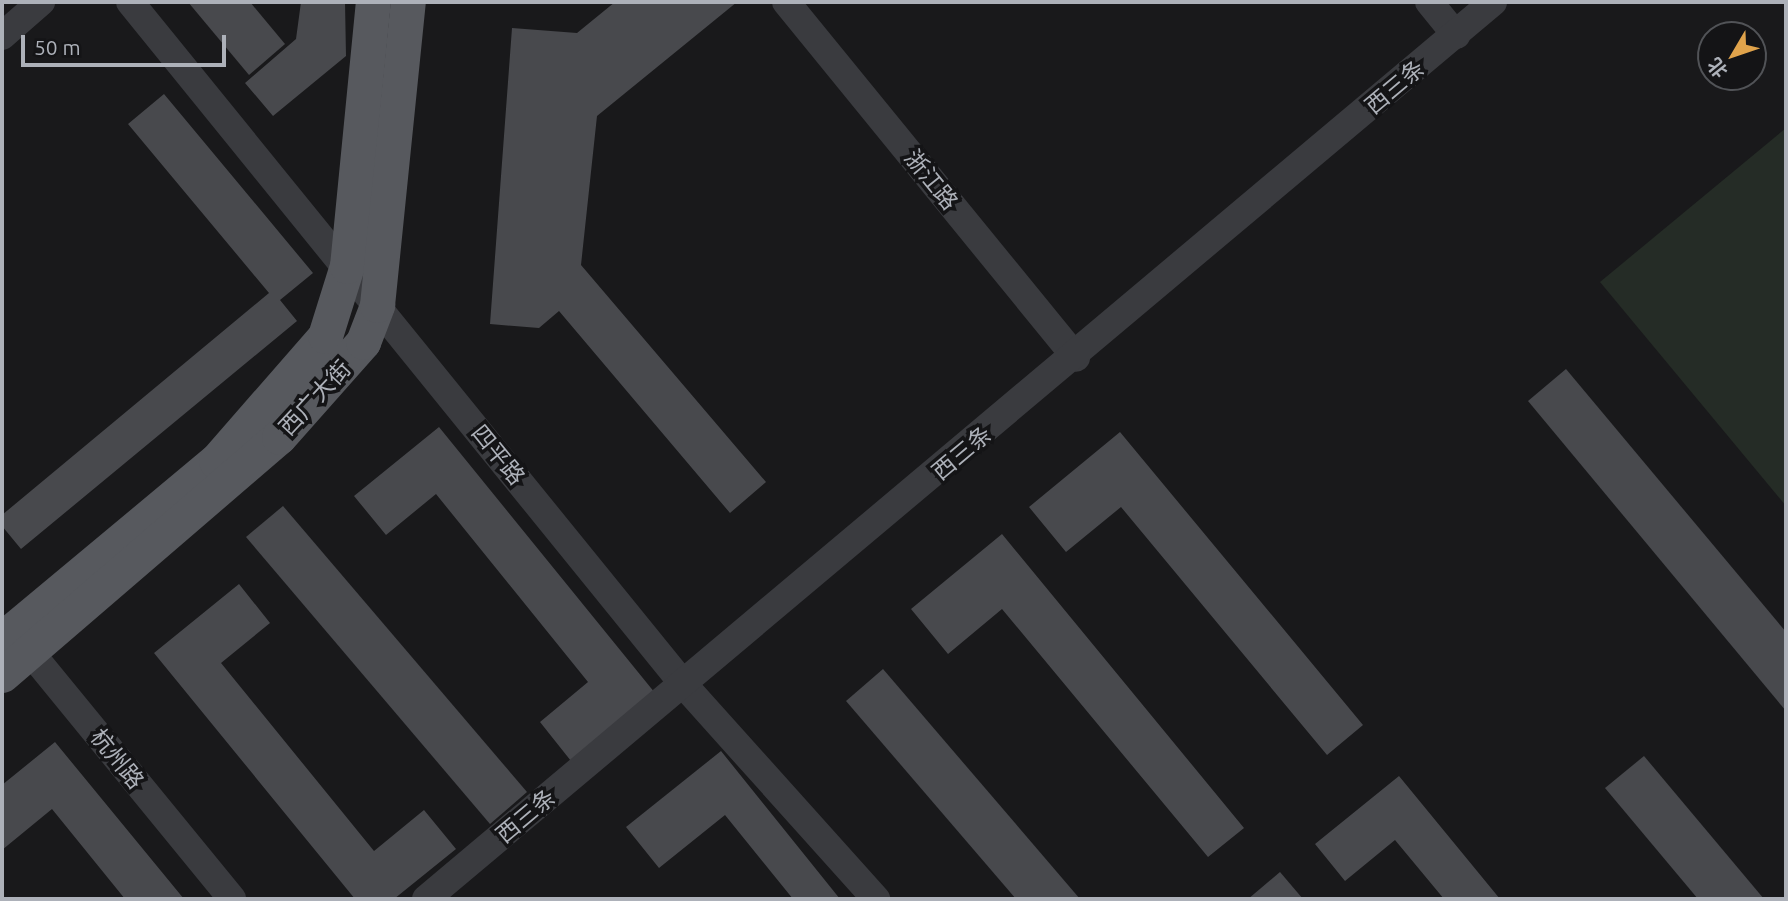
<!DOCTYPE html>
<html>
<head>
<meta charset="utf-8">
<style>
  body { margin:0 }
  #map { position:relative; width:1788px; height:901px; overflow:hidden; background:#19191b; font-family:Ubuntu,"Noto Sans SC",sans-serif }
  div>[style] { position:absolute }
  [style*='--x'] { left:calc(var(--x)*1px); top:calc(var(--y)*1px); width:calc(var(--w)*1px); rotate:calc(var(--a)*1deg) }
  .green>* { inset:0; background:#252c26 }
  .building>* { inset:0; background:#48494d }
  .minor>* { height:28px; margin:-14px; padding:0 14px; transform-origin:14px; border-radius:14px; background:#3a3b3f }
  .major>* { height:35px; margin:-17.5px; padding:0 17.5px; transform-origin:17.5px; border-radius:17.5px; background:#57595e }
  span { translate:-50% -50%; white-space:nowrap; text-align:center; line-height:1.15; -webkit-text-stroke:7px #141416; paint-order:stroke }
  .street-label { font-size:23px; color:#adb1b9 }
  .frame { position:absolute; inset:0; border:4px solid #adb1b9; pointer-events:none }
  .north { position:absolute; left:1697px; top:21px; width:70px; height:70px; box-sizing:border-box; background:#141416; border:2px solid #515357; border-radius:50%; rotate:231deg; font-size:19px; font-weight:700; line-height:28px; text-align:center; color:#adb1b9 }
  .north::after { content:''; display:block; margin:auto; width:24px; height:32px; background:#e0a34b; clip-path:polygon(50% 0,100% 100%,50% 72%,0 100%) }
  .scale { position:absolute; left:21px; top:35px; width:205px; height:32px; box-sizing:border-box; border:4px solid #adb1b9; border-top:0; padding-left:9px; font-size:21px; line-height:24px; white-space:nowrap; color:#adb1b9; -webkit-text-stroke:5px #141416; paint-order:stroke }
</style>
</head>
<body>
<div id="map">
  <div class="green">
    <i style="clip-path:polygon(1786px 128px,1786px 506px,1600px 282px)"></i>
  </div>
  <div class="building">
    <i style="clip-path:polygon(188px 2px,250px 2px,285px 44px,249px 75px)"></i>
    <i style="clip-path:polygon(301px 2px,345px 2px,346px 56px,273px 116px,245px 83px,296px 39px)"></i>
    <i style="clip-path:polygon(615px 2px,737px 2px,597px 116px,581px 265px,766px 482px,730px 513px,559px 311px,539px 328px,490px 324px,512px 28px,577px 33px)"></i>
    <i style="clip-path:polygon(164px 94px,313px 273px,280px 300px,297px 321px,21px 549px,2px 526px,2px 515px,269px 293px,128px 124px)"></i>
    <i style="clip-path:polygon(1566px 369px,1786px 632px,1786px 711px,1528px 401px)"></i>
    <i style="clip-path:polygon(439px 427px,655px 693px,571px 761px,540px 722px,588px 682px,436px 494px,386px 535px,354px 496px)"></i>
    <i style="clip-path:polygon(1120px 432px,1363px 725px,1327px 755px,1121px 507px,1066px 552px,1029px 507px)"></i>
    <i style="clip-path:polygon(283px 506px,527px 792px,490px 824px,246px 537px)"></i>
    <i style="clip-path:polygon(1002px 534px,1244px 828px,1208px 857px,1002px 609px,948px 654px,911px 609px)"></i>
    <i style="clip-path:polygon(239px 584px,270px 623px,221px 663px,374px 851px,424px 810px,456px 849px,394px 899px,355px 899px,154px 653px)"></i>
    <i style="clip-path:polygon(883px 669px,1080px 899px,1016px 899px,846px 701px)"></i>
    <i style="clip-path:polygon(55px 742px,184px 899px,125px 899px,52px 809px,2px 850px,2px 785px)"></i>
    <i style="clip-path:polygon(721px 751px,840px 899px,793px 899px,725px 815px,659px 868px,626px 827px)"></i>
    <i style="clip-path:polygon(1644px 756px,1764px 899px,1698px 899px,1605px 788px)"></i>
    <i style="clip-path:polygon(1399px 776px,1500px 899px,1444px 899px,1395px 840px,1345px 881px,1315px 844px)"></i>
    <i style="clip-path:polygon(1280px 872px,1303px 899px,1248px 899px)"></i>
  </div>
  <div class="minor">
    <i style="--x:130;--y:2;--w:879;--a:50.95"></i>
    <i style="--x:684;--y:685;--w:288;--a:48.1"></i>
    <i style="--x:786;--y:2;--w:459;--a:50.8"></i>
    <i style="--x:1429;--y:2;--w:43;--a:50.7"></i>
    <i style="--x:2;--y:36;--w:52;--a:-41.1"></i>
    <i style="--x:17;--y:636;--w:340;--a:50.7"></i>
    <i style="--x:426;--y:899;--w:1394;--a:-40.05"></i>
  </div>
  <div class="major">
    <i style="--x:2;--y:639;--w:278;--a:-39.8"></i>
    <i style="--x:216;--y:461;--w:166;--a:-48.9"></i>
    <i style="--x:325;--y:336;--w:73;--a:-72.6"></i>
    <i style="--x:347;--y:266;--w:265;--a:-84.4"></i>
    <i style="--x:2;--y:675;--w:365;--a:-40.7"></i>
    <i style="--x:279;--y:437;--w:127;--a:-48.5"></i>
    <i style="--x:363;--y:342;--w:40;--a:-69"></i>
    <i style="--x:377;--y:305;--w:305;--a:-84.2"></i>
  </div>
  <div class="street-label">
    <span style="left:1395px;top:87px;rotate:-40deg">西三条</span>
    <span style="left:931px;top:180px;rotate:51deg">浙江路</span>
    <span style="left:315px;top:398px;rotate:-47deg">西广大街</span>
    <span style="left:962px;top:453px;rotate:-40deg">西三条</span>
    <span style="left:498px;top:455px;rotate:51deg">四平路</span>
    <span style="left:117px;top:759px;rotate:51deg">杭州路</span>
    <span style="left:526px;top:816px;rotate:-40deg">西三条</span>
  </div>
  <div class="frame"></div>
  <div class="north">北</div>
  <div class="scale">50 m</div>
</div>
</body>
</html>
